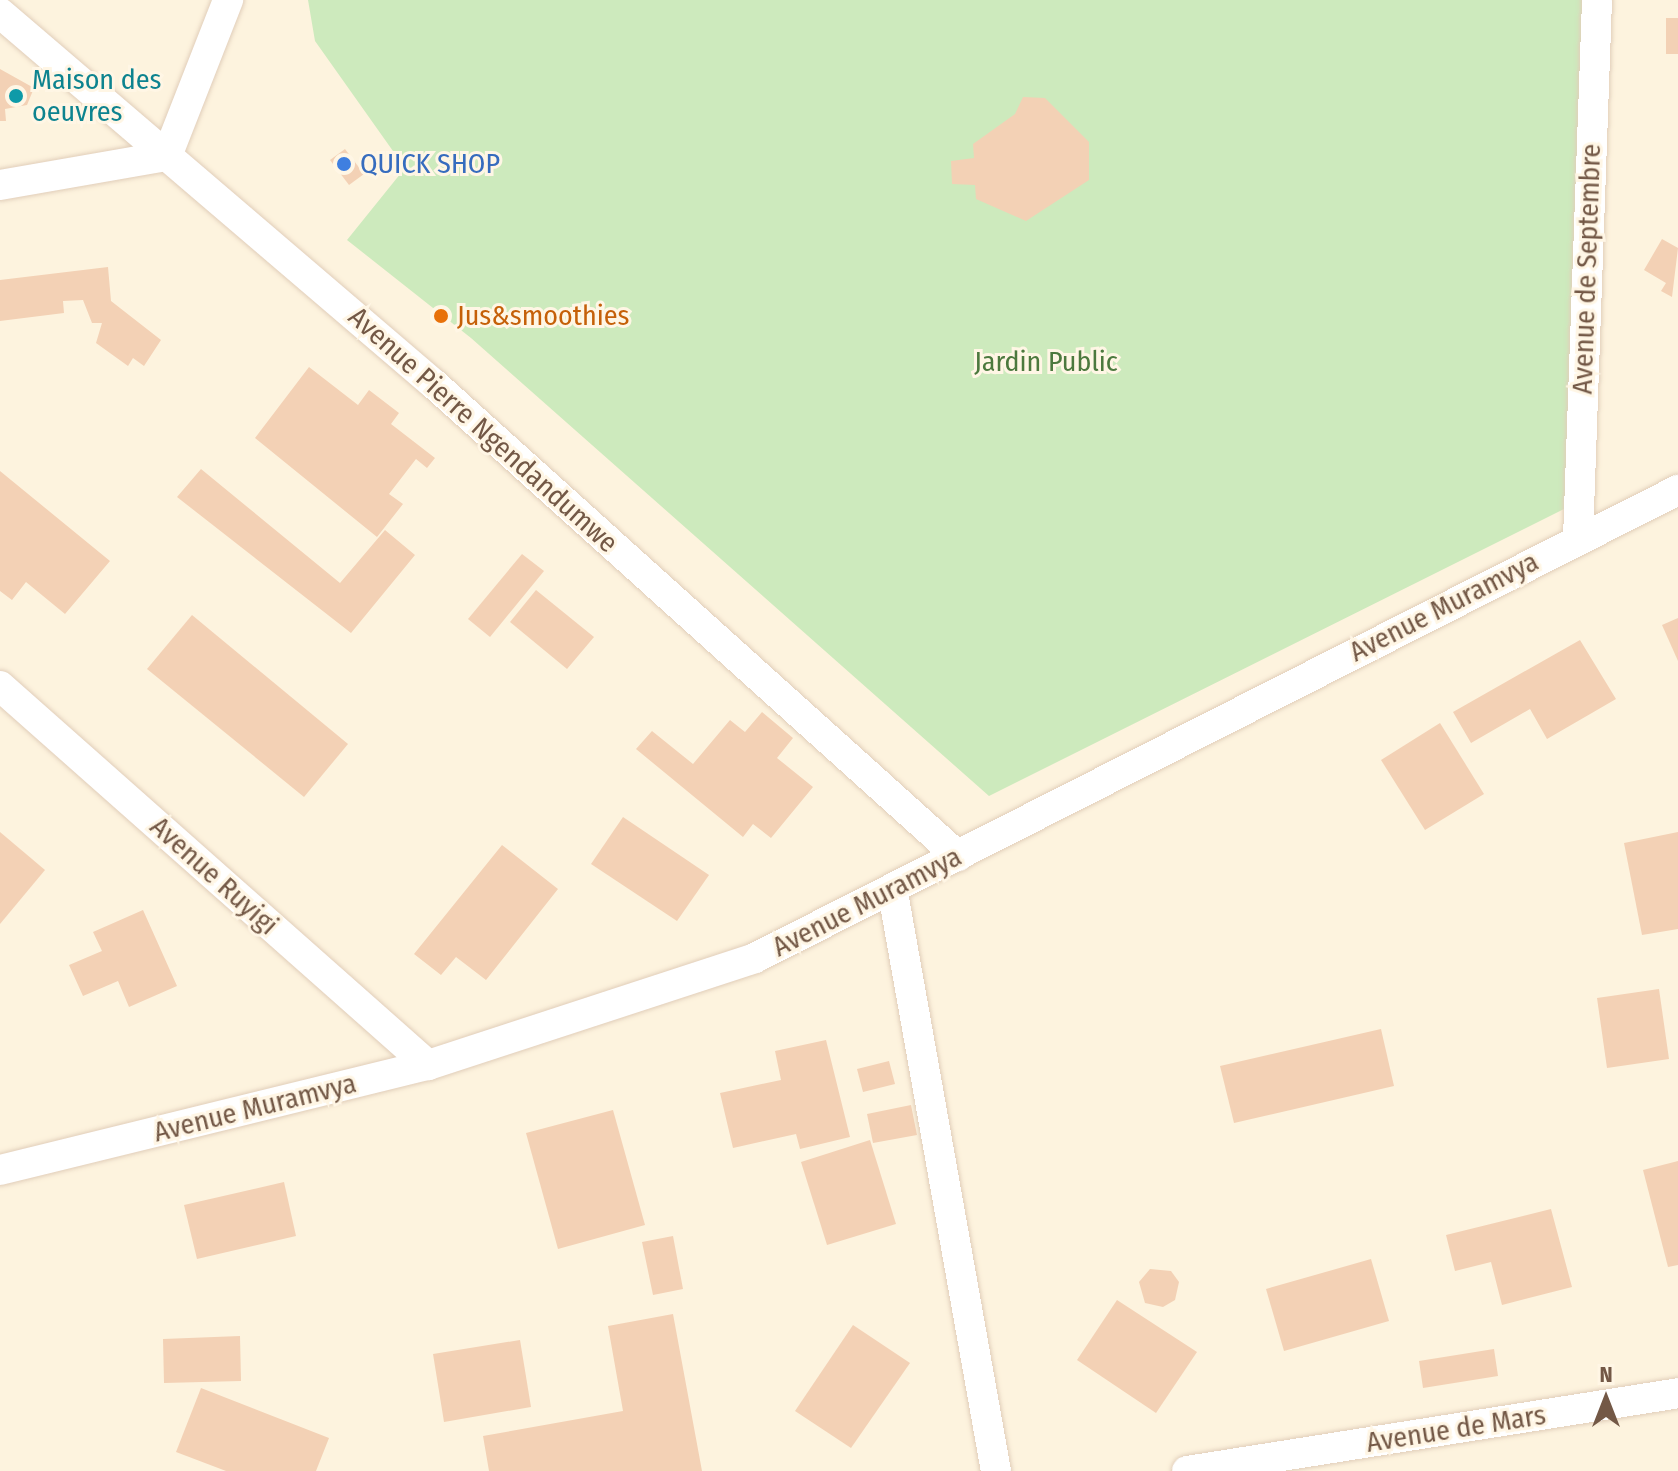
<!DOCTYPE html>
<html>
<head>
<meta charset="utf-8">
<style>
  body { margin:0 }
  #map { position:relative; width:1678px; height:1471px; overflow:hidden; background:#fdf3de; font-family:"Fira Sans Condensed",sans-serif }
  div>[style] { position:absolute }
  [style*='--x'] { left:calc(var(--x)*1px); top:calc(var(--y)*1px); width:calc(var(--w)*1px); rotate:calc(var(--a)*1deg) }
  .green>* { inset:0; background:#cdeabd }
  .building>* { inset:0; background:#f3d1b5 }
  .roads { filter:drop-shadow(0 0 2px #e1ceba) drop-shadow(0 0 2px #e1ceba) }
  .minor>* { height:30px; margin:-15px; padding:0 15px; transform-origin:15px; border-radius:15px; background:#fff }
  .dots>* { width:22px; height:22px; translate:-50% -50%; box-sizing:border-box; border:4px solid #fff6e5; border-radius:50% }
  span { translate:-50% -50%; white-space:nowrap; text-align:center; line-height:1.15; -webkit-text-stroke:6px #fff6e5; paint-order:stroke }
  .culture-label { font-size:28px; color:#0d838f }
  .left { translate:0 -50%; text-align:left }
  .shop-label { font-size:28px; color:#366cbe }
  .street-label { font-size:28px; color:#735846 }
  .food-label { font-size:28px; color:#c56008 }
  .park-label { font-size:28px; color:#4c793e }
  .north { position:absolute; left:1566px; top:1359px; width:80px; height:80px; -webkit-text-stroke:6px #fff6e5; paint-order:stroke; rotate:0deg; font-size:22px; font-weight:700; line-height:32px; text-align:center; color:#735846 }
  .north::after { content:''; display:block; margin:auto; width:28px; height:36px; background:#735846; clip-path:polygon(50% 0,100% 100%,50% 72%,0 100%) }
</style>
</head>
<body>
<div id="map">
  <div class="green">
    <i style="clip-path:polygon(308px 0,1586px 0,1566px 508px,989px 796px,471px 338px,347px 240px,405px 168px,315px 41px)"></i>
  </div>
  <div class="building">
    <i style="clip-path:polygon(1666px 18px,1678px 18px,1678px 54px,1666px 54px)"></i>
    <i style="clip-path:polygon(0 69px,34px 88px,27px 105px,5px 109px,6px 121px,0 121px)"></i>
    <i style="clip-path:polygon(1023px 97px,1045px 98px,1089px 142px,1089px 180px,1026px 221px,976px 199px,975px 185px,952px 184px,951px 161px,974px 158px,973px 144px,1015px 114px)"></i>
    <i style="clip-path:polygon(345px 149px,364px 174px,349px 185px,330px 160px)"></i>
    <i style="clip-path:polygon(1662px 239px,1678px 248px,1672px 297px,1661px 291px,1666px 283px,1644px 270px)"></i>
    <i style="clip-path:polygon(108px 267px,111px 301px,161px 340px,144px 366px,133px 358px,128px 366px,96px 343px,102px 323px,92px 323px,83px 300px,63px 301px,64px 313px,0 321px,0 280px)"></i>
    <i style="clip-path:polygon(309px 367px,358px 405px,369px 390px,399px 413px,391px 424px,435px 458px,427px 468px,416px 459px,389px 494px,403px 504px,377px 537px,255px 438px)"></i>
    <i style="clip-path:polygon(201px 469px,340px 583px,385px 530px,415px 555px,351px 633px,177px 497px)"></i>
    <i style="clip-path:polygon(0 471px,110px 561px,65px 614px,26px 582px,12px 600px,0 591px)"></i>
    <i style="clip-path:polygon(522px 554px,544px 571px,490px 637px,468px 619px)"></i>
    <i style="clip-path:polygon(536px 590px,594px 637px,567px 669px,510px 622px)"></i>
    <i style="clip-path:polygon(192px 615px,348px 744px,304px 797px,147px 669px)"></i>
    <i style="clip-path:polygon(1678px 618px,1678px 661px,1662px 625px)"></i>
    <i style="clip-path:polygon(1580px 640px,1616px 699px,1547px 739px,1530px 709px,1471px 743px,1453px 712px)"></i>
    <i style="clip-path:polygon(762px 712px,793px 738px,777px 758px,813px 787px,771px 838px,753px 824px,743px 837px,636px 749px,652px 731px,693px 764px,730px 720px,745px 732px)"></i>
    <i style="clip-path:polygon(1440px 723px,1484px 794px,1425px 830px,1381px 760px)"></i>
    <i style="clip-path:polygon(623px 817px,709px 875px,677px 921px,591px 864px)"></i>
    <i style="clip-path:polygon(0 832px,45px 870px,0 924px)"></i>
    <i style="clip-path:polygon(1678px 832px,1678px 929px,1642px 935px,1624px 843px)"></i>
    <i style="clip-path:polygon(502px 845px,558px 889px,486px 980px,456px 957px,441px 975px,414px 954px)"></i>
    <i style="clip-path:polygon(143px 910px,177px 986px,129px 1007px,118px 981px,83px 996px,69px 965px,102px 951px,93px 932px)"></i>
    <i style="clip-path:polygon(1659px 989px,1669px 1059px,1607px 1068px,1597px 998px)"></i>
    <i style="clip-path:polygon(1381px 1029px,1394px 1086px,1234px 1123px,1220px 1066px)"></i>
    <i style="clip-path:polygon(826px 1040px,850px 1137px,800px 1149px,796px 1134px,733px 1148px,720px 1093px,781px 1080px,775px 1051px)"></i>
    <i style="clip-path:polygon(889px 1061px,895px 1084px,863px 1092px,857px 1069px)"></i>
    <i style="clip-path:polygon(911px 1105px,917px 1135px,873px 1143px,867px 1114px)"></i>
    <i style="clip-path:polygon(613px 1110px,645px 1225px,558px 1249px,526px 1133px)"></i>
    <i style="clip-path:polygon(870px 1140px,896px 1224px,827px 1245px,801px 1162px)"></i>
    <i style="clip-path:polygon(1678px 1161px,1678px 1265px,1668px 1267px,1643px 1170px)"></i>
    <i style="clip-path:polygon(284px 1182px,296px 1236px,197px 1259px,184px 1205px)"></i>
    <i style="clip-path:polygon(1551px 1209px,1572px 1287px,1502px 1305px,1491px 1262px,1455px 1271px,1446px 1235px)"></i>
    <i style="clip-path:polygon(673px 1236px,683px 1289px,653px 1295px,642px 1242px)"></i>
    <i style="clip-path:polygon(1371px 1259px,1389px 1321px,1284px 1351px,1266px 1289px)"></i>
    <i style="clip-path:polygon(1150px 1269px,1171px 1271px,1179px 1282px,1175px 1300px,1163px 1307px,1145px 1303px,1139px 1282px)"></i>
    <i style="clip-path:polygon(1117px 1300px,1197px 1352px,1156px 1413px,1077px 1360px)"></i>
    <i style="clip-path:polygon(673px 1314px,702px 1471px,489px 1471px,483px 1436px,623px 1411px,608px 1326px)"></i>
    <i style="clip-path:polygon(853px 1325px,910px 1363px,851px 1448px,795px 1411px)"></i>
    <i style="clip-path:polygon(240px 1336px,241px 1381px,164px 1383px,163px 1339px)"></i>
    <i style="clip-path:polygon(520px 1340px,531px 1407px,444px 1422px,433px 1354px)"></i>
    <i style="clip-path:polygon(1494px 1349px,1498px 1376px,1423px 1388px,1419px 1361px)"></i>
    <i style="clip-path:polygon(201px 1388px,329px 1438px,316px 1471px,226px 1471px,176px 1452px)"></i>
  </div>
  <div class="roads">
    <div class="minor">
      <i style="--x:0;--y:13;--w:572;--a:40.54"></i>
      <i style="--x:435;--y:385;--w:704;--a:42.01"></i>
      <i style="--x:0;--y:185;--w:169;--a:-9.9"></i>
      <i style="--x:167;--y:156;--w:168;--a:-68.6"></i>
      <i style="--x:1578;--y:539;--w:539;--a:-87.98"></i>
      <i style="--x:0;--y:686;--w:572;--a:41.53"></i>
      <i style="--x:893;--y:893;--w:587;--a:79.9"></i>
      <i style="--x:0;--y:1170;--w:441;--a:-13.8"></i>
      <i style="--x:428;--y:1065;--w:344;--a:-18.1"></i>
      <i style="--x:755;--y:958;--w:1035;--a:-26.89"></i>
      <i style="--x:1187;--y:1471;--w:497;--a:-9"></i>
    </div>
  </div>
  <div class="dots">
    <i style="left:16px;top:96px;background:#0f9aa8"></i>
    <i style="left:344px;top:164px;background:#3f7fe0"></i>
    <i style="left:441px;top:316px;background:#e8710a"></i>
  </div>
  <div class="culture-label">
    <span class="left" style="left:32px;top:96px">Maison des<br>oeuvres</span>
  </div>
  <div class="shop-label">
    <span class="left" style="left:360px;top:164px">QUICK SHOP</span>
  </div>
  <div class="street-label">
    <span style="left:1587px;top:269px;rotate:-88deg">Avenue de Septembre</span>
    <span style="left:483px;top:430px;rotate:42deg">Avenue Pierre Ngendandumwe</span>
    <span style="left:1444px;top:607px;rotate:-27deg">Avenue Muramvya</span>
    <span style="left:214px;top:876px;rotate:42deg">Avenue Ruyigi</span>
    <span style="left:867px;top:902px;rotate:-27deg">Avenue Muramvya</span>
    <span style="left:255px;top:1108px;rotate:-14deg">Avenue Muramvya</span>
    <span style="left:1456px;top:1429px;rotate:-9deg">Avenue de Mars</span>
  </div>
  <div class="food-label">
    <span class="left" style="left:457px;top:316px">Jus&amp;smoothies</span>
  </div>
  <div class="park-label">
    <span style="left:1046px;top:362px">Jardin Public</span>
  </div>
  <div class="north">N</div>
</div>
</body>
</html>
